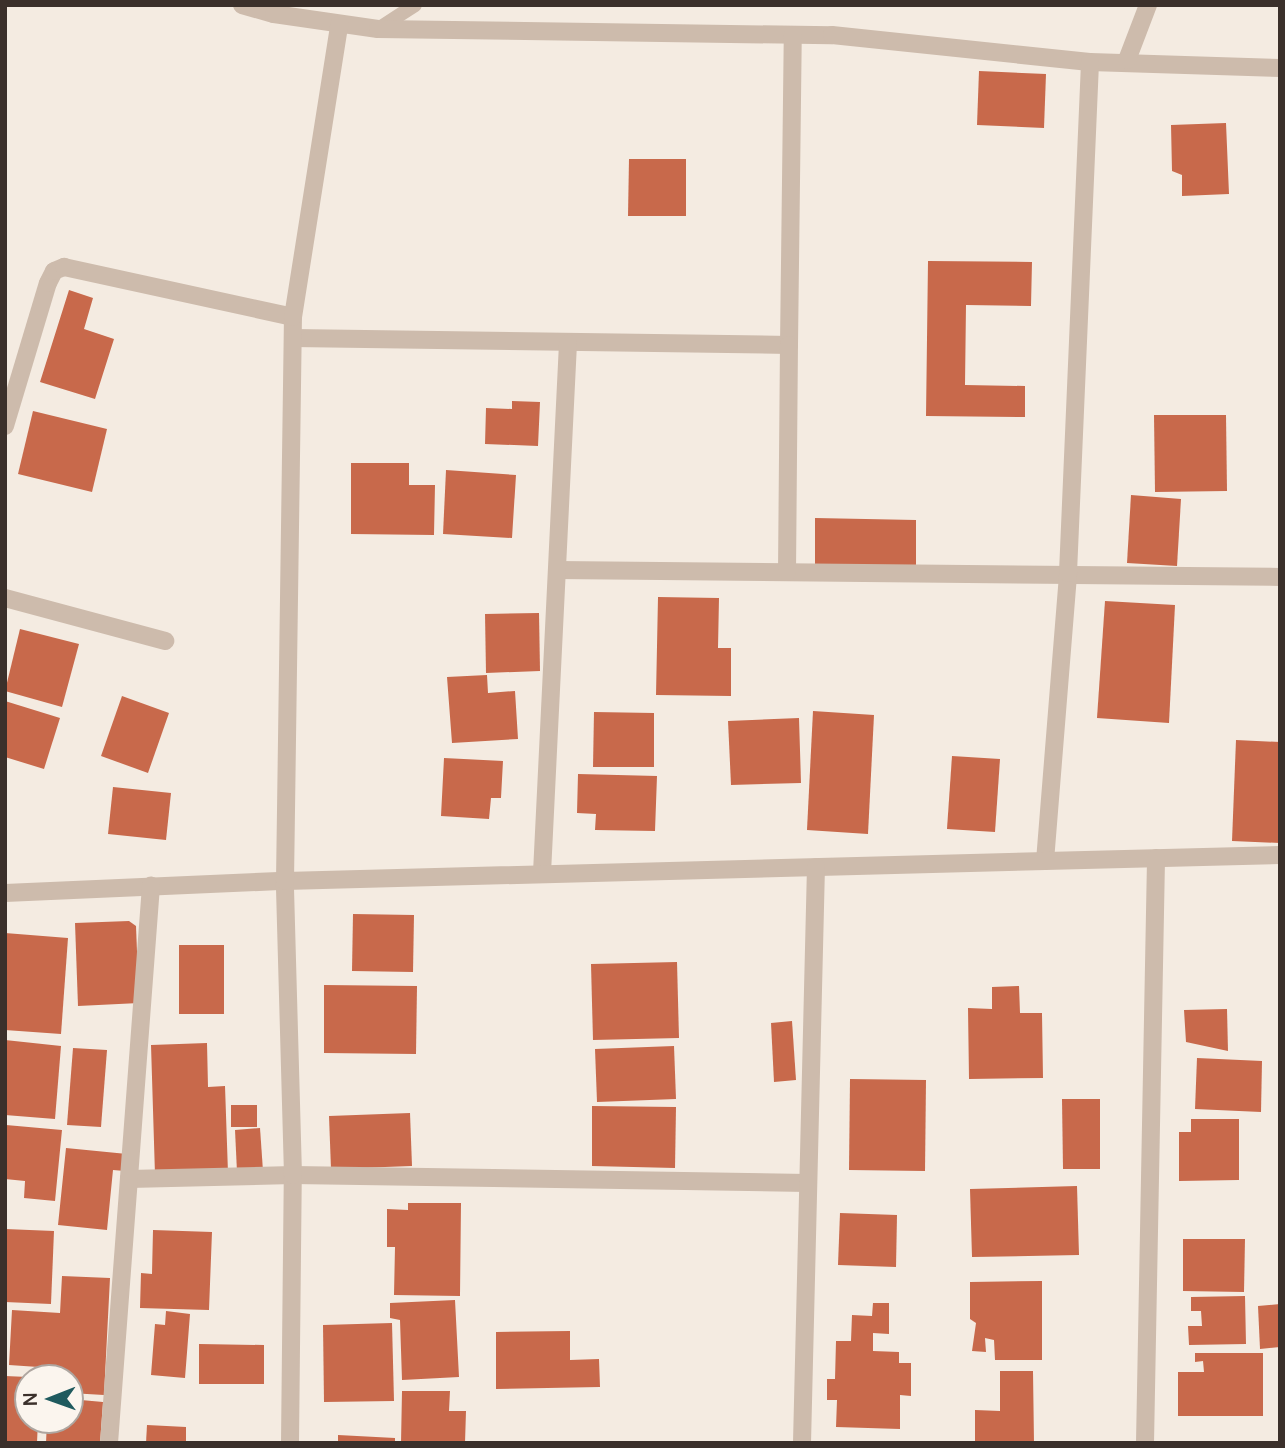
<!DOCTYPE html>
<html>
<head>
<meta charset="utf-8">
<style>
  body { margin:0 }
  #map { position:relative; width:1285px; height:1448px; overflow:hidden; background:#f4ebe1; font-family:Manrope,sans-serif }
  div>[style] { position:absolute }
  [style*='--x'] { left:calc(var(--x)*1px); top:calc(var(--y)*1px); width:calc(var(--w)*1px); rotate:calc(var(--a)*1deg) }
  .building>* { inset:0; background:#c8694b }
  .service>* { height:14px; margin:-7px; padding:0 7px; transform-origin:7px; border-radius:7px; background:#cdbbac }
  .minor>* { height:18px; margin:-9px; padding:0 9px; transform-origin:9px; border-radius:9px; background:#cdbbac }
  span { translate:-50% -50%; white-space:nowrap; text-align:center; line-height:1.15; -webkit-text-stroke:6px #fbf5ee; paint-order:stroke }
  .frame { position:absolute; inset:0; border:7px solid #3b302b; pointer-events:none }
  .north { position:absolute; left:14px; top:1364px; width:70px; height:70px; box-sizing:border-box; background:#fbf5ee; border:2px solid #aea6a0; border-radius:50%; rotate:269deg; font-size:19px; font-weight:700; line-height:28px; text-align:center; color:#3b302b }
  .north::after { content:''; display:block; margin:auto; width:24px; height:32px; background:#1f5a5e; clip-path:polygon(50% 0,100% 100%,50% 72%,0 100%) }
</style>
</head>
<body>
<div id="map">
  <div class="building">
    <i style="clip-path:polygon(979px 71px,1046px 74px,1044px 128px,977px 125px)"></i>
    <i style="clip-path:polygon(1226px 123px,1229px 194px,1182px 196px,1182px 175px,1172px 171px,1171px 125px)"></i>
    <i style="clip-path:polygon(629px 159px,686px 159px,686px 216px,628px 216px)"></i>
    <i style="clip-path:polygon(928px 261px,1032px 262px,1031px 306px,966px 305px,965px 385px,1025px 386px,1025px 417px,926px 416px)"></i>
    <i style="clip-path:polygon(69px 290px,93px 298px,84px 329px,114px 339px,95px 399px,40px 382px)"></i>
    <i style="clip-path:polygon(512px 401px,540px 402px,538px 446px,485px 444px,486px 408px,512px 409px)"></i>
    <i style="clip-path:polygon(33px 411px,107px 429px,92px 492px,18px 474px)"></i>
    <i style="clip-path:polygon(1154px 415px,1226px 415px,1227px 491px,1155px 492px)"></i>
    <i style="clip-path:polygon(351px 463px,409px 463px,409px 485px,435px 485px,434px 535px,351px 534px)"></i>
    <i style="clip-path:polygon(446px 470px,516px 475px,512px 538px,443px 534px)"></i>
    <i style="clip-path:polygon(1131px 495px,1181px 499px,1177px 566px,1127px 563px)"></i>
    <i style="clip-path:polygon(815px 518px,916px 520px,916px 567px,815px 565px)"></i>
    <i style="clip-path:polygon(658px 597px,719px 598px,718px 648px,731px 648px,731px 696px,656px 695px)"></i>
    <i style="clip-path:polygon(1105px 601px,1175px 605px,1169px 723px,1097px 718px)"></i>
    <i style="clip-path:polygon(539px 613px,540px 671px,486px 673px,485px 614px)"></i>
    <i style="clip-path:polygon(20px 629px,79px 644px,62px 707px,5px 691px)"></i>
    <i style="clip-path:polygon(487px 675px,488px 693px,515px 691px,518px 739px,452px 743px,447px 677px)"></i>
    <i style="clip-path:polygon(122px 696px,169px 713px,148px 773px,101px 756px)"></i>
    <i style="clip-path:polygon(5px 701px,60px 718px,44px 769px,5px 757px)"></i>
    <i style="clip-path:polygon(813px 711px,874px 715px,868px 834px,807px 830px)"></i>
    <i style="clip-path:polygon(594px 712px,654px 713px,654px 767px,593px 767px)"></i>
    <i style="clip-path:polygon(799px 718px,801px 783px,731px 785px,728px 721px)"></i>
    <i style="clip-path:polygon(1236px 740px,1280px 742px,1280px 843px,1232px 841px)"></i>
    <i style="clip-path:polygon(952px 756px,1000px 759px,995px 832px,947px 829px)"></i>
    <i style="clip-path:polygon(444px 758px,503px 761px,501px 798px,491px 798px,489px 819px,441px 816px)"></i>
    <i style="clip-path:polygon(578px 774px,657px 776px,655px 831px,595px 830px,596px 814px,577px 813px)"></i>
    <i style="clip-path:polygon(113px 787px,171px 793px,166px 840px,108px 834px)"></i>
    <i style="clip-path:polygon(353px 914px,414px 915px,413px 972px,352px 971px)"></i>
    <i style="clip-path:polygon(129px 921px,136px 926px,139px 1003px,78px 1006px,75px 923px)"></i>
    <i style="clip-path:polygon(5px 933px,68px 938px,61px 1034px,5px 1030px)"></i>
    <i style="clip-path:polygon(179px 945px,224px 945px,224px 1014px,179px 1014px)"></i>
    <i style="clip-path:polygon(677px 962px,679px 1038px,593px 1040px,591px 964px)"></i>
    <i style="clip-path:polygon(324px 985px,417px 986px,416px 1054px,324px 1053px)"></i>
    <i style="clip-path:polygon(1019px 986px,1020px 1013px,1042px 1013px,1043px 1078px,969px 1079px,968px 1008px,992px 1009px,992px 987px)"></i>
    <i style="clip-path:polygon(1227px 1009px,1228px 1051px,1186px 1042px,1184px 1010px)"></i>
    <i style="clip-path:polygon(792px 1021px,796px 1080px,774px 1082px,771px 1023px)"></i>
    <i style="clip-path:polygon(5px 1040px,61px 1046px,55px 1119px,5px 1115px)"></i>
    <i style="clip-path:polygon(207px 1043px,208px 1087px,225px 1086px,228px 1173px,155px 1175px,151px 1045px)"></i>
    <i style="clip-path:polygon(674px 1046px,676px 1099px,597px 1102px,595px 1049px)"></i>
    <i style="clip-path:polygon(73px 1048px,107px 1050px,101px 1127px,67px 1125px)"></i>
    <i style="clip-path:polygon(1197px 1058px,1262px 1061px,1261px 1112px,1195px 1109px)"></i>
    <i style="clip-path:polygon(850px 1079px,926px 1080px,925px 1171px,849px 1170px)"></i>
    <i style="clip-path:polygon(1062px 1099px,1100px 1099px,1100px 1169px,1063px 1169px)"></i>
    <i style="clip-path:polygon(231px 1105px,257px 1105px,257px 1127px,231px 1127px)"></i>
    <i style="clip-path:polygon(592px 1106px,676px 1107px,675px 1168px,592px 1166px)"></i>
    <i style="clip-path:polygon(410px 1113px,412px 1166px,331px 1169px,329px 1116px)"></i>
    <i style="clip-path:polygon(1191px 1119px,1239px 1119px,1239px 1180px,1179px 1181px,1179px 1132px,1191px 1132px)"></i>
    <i style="clip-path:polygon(6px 1125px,62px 1130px,55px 1201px,24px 1198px,25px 1181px,5px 1179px)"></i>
    <i style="clip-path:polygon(260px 1128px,263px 1171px,237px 1172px,235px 1130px)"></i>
    <i style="clip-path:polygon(66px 1148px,127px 1154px,125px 1171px,113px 1170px,107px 1230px,58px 1225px)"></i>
    <i style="clip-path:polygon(1077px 1186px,1079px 1255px,972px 1257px,970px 1189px)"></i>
    <i style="clip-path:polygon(408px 1203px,461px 1203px,460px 1296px,394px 1295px,395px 1247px,387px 1247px,387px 1209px,408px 1210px)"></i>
    <i style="clip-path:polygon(840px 1213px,897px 1215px,896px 1267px,838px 1265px)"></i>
    <i style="clip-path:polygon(5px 1229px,54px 1231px,51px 1304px,5px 1302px)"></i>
    <i style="clip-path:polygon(153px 1230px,212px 1232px,209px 1310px,140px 1308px,141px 1273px,152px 1274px)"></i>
    <i style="clip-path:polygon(1183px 1239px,1245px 1239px,1244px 1292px,1183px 1291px)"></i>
    <i style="clip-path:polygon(62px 1276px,110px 1278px,104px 1395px,70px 1393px,70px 1378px,52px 1378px,53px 1368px,9px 1365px,12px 1310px,60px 1313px)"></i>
    <i style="clip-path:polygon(1042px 1281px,1042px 1360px,995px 1360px,994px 1340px,985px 1338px,986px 1352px,972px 1351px,976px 1323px,970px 1319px,970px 1282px)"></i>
    <i style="clip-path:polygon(1245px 1296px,1246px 1344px,1189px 1345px,1188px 1326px,1202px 1326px,1201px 1311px,1191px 1311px,1191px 1297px)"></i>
    <i style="clip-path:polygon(455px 1300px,459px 1377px,402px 1380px,400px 1320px,390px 1318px,390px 1303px)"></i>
    <i style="clip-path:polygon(873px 1303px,889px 1303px,889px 1334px,873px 1333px,873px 1351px,899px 1352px,899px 1363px,911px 1363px,911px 1396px,900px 1395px,900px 1429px,836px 1427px,837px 1400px,827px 1400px,827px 1379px,835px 1379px,836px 1341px,851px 1341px,852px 1315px,872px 1316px)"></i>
    <i style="clip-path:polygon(1280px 1304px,1280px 1347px,1260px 1349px,1258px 1306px)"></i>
    <i style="clip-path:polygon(166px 1311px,190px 1314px,185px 1378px,151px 1375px,155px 1324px,165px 1325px)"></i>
    <i style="clip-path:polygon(392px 1323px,394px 1401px,324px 1402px,323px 1325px)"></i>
    <i style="clip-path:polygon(570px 1331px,570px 1360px,599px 1359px,600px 1387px,496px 1389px,496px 1332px)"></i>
    <i style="clip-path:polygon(199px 1344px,264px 1345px,264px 1384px,199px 1384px)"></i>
    <i style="clip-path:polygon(1195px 1353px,1263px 1353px,1263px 1416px,1178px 1416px,1178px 1372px,1204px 1372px,1203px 1361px,1195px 1362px)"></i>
    <i style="clip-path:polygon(1000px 1371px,1033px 1371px,1034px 1443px,975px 1443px,975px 1410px,1000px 1411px)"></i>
    <i style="clip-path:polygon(5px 1376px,28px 1377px,28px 1420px,38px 1420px,37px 1443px,5px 1443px)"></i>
    <i style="clip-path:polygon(402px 1391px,450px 1391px,449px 1411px,466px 1411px,465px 1443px,401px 1443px)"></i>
    <i style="clip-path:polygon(70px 1399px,103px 1402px,100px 1443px,46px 1443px,47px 1420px,70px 1420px)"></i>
    <i style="clip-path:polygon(147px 1425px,186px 1427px,186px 1443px,146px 1443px)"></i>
    <i style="clip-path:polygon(338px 1435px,395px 1438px,395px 1443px,338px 1443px)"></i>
  </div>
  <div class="service">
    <i style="--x:378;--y:29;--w:44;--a:-33"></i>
  </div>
  <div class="minor">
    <i style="--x:242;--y:5;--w:33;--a:16"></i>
    <i style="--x:274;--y:14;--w:105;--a:8.2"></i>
    <i style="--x:378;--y:29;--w:454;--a:0.8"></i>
    <i style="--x:832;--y:35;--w:259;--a:6"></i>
    <i style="--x:1090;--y:62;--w:190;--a:1.8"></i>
    <i style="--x:1127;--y:60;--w:59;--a:-69.1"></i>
    <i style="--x:293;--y:338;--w:496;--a:0.8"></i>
    <i style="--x:789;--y:345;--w:310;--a:-89.3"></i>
    <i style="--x:5;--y:426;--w:149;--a:-73.3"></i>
    <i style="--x:48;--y:283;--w:13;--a:-63"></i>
    <i style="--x:54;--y:271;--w:11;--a:-22"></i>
    <i style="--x:64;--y:267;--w:234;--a:12.3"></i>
    <i style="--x:557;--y:570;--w:723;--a:0.55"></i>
    <i style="--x:787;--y:572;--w:227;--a:-89.5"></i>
    <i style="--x:5;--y:598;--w:166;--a:15"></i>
    <i style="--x:1045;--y:861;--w:289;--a:-85.4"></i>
    <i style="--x:1068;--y:573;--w:511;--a:-87.53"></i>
    <i style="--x:542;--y:873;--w:530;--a:-87.19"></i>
    <i style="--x:5;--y:893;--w:280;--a:-2.5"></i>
    <i style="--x:285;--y:881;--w:995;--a:-1.5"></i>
    <i style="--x:129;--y:1179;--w:164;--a:-1.4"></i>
    <i style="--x:293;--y:1175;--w:515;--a:0.89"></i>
    <i style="--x:109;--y:1443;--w:559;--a:-85.69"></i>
    <i style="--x:290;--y:1443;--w:268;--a:-89.4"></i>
    <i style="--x:293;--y:1175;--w:294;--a:-91.6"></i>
    <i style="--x:285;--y:881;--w:564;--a:-89.19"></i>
    <i style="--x:293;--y:317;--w:296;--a:-81"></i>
    <i style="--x:802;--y:1443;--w:576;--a:-88.61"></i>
    <i style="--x:1145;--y:1443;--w:585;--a:-88.92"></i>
  </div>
  <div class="frame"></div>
  <div class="north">N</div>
</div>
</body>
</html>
